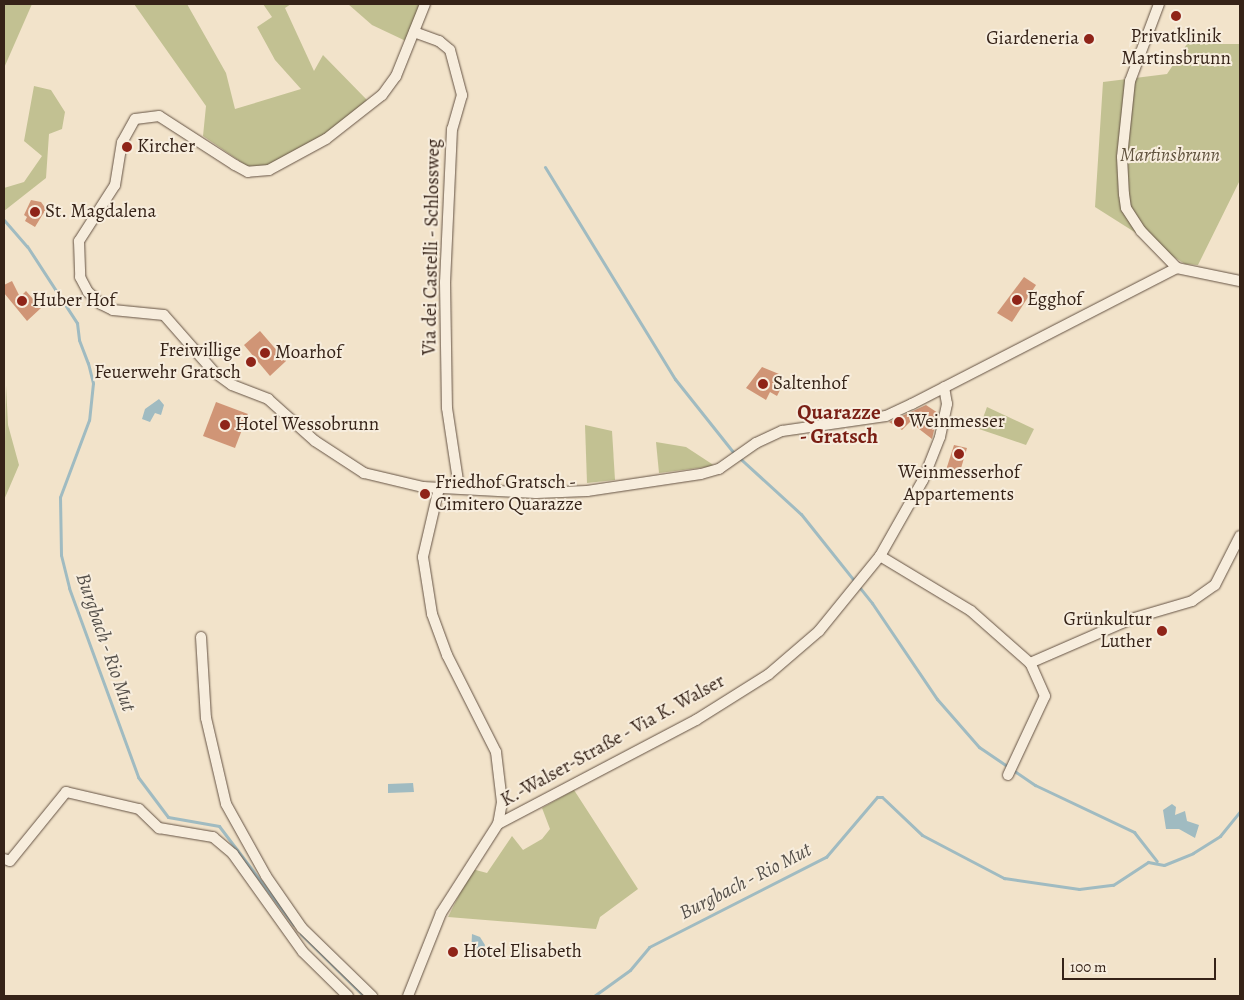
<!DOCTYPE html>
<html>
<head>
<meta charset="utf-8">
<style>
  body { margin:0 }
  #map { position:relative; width:1244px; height:1000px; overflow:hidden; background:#f2e3ca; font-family:Alegreya,serif }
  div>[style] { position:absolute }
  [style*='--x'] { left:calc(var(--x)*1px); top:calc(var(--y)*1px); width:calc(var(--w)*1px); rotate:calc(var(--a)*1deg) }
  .green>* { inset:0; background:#c2c192 }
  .water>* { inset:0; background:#a0bbc1 }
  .stream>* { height:3px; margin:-1.5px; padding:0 1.5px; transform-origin:1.5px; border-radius:1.5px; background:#a0bbc1 }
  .building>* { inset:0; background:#d09576 }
  .roads { filter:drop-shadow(0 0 1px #655344) drop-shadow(0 0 1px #655344) }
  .street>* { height:10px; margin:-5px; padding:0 5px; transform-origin:5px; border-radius:5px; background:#f7eddd }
  .dots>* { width:14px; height:14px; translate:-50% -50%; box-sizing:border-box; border:2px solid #f7eddd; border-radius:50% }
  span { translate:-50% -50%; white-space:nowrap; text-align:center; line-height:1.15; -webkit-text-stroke:4px #f7eddd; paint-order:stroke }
  .poi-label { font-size:19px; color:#362318 }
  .right { translate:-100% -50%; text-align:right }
  .left { translate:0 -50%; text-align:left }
  .park-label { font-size:19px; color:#60523d; font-style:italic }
  .street-label { font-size:19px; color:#362318 }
  .water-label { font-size:20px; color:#56514b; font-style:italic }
  .quarter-label { font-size:21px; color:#7a1f14; font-weight:700 }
  .frame { position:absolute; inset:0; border:5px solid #362318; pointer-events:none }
  .scale { position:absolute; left:1062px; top:958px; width:154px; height:22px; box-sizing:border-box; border:2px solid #362318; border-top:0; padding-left:6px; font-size:15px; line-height:18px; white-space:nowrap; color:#362318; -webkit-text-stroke:4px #f7eddd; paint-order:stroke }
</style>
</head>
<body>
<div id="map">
  <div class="green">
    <i style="clip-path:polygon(4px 4px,32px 4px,4px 68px)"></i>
    <i style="clip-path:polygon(134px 4px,187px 4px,226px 73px,235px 109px,301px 89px,275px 60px,257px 27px,272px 17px,263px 4px,291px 4px,285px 8px,314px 71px,323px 55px,367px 100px,320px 141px,267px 166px,247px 166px,203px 136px,206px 106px)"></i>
    <i style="clip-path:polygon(348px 4px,419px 4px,408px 42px,372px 25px)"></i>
    <i style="clip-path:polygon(1187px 44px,1240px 44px,1240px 180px,1198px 265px,1185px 264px,1095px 207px,1103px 82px,1167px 74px)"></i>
    <i style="clip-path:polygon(34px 86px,51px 90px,65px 112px,62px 129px,49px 134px,46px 178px,4px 211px,4px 188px,24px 182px,42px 156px,24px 141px)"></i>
    <i style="clip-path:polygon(6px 385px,8px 425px,19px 465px,4px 500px)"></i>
    <i style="clip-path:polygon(987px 407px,1034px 429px,1026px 445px,979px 429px)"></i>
    <i style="clip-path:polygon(585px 425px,612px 431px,615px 480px,587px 483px)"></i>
    <i style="clip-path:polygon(656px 442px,686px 447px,715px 466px,659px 473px)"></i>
    <i style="clip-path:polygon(574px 790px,638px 889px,600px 917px,596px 929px,448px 917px,472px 869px,487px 873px,512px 836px,523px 850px,542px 839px,550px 829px,542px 808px)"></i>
  </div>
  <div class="water">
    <i style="clip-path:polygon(159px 399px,164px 405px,161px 415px,155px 413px,150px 422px,142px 419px,145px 409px)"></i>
    <i style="clip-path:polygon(413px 783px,414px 792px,388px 793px,388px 784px)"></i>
    <i style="clip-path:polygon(1172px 804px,1176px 807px,1175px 815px,1185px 811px,1187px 821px,1199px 825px,1195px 838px,1179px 829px,1166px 829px,1163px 810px)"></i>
    <i style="clip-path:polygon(472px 934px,480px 937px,485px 945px,481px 959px,471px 955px)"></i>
  </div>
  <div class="stream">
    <i style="--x:545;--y:167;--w:249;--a:58.5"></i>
    <i style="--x:675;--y:379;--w:93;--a:51.5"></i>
    <i style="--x:733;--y:452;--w:92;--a:42.4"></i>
    <i style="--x:801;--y:514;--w:114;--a:51.4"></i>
    <i style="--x:872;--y:603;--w:116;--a:55.9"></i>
    <i style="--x:937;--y:699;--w:64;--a:48.8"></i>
    <i style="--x:979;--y:747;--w:68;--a:34.2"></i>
    <i style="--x:1035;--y:785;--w:110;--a:25.4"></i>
    <i style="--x:1134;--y:832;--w:37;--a:52"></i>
    <i style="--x:4;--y:220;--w:35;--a:49"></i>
    <i style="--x:27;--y:246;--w:92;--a:57"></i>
    <i style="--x:77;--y:323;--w:17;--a:83"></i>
    <i style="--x:79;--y:340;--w:25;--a:69"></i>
    <i style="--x:88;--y:363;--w:21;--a:76"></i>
    <i style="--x:93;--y:383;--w:37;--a:96"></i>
    <i style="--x:89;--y:420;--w:82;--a:110.6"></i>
    <i style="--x:60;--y:497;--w:58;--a:89"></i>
    <i style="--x:61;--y:555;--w:34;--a:76"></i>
    <i style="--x:69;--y:588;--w:201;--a:69.9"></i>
    <i style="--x:138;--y:777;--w:50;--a:53.1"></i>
    <i style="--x:168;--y:817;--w:52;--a:10"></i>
    <i style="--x:219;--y:826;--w:124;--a:52.9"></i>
    <i style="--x:301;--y:934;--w:88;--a:44.5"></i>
    <i style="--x:594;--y:996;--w:44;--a:-35.8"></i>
    <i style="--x:630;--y:970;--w:30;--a:-50"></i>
    <i style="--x:649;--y:947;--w:199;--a:-27"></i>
    <i style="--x:826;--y:857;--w:79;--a:-49.6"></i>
    <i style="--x:877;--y:797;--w:5;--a:0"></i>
    <i style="--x:882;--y:797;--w:55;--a:43.5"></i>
    <i style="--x:922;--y:835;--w:93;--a:27.7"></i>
    <i style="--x:1004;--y:878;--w:76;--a:8.3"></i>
    <i style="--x:1079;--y:889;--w:34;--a:-7"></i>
    <i style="--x:1113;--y:885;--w:42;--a:-33.3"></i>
    <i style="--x:1148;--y:862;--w:16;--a:11"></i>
    <i style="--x:1164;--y:865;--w:31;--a:-22"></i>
    <i style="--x:1193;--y:853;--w:32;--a:-32"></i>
    <i style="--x:1220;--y:836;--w:32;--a:-51"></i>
  </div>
  <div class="building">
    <i style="clip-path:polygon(31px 200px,41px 202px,46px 209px,35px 227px,25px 221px,27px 217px,24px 215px)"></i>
    <i style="clip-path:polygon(1024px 277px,1036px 285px,1012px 322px,997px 313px)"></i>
    <i style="clip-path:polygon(12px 281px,20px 297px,26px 291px,41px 308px,27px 321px,4px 293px,4px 285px)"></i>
    <i style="clip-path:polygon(260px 331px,286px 361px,270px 376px,244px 345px)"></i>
    <i style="clip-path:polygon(762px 367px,779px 374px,776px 380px,783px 384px,777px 396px,770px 392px,766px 400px,746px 388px)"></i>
    <i style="clip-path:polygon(216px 402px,248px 414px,235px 448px,203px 436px)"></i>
    <i style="clip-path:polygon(926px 405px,938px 413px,932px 439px,910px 422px,902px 430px,889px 422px)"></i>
    <i style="clip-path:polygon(954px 445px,967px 448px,959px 475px,946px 470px)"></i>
  </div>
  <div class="roads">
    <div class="street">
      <i style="--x:425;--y:4;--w:78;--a:111.9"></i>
      <i style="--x:396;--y:76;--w:24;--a:126"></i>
      <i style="--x:382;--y:95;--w:71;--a:141.8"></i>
      <i style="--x:326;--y:139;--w:65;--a:151.5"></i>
      <i style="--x:269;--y:170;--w:21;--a:175"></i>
      <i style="--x:248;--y:172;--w:15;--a:-152"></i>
      <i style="--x:235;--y:165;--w:90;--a:-147.2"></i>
      <i style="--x:159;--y:116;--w:24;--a:173"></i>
      <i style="--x:135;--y:119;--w:26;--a:119"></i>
      <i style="--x:122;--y:142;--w:44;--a:99.2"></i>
      <i style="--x:115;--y:185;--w:67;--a:122.7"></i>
      <i style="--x:79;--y:241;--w:36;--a:88"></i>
      <i style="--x:80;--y:277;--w:17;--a:62"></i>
      <i style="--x:88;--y:292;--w:18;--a:43"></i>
      <i style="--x:101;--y:304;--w:13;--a:27"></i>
      <i style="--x:113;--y:310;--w:51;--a:5.6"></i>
      <i style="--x:164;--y:315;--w:76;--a:48.7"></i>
      <i style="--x:214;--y:372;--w:22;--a:36"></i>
      <i style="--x:232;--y:385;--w:39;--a:21"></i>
      <i style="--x:268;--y:399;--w:63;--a:41.8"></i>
      <i style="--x:315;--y:441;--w:59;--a:33.1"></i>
      <i style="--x:364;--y:473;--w:61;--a:13.3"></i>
      <i style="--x:423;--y:487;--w:113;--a:3"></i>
      <i style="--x:536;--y:493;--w:51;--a:-2.2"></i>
      <i style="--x:587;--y:491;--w:115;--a:-8.5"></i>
      <i style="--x:701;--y:474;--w:19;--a:-16"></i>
      <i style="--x:719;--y:469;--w:45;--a:-35.1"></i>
      <i style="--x:756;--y:443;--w:29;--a:-25"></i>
      <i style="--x:782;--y:431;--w:105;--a:-8.2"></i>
      <i style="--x:886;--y:416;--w:29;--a:-25"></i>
      <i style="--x:912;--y:404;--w:298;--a:-27.2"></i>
      <i style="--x:1159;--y:4;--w:82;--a:110.6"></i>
      <i style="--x:1130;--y:81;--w:76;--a:96"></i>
      <i style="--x:1122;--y:157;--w:37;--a:87"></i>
      <i style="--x:1124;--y:194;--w:14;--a:82"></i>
      <i style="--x:1126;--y:208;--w:27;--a:57"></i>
      <i style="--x:1141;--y:231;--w:52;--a:45.8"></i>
      <i style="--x:414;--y:32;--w:27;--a:20"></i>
      <i style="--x:439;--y:41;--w:14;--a:39"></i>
      <i style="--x:450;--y:50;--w:47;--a:75.1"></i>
      <i style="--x:462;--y:95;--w:35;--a:106"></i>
      <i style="--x:452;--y:129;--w:153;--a:92.6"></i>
      <i style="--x:445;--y:282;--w:126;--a:89.1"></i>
      <i style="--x:447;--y:408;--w:80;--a:81.4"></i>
      <i style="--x:1177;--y:268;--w:64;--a:11.7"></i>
      <i style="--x:439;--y:488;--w:71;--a:103.1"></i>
      <i style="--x:423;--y:557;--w:58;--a:81"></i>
      <i style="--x:432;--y:614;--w:44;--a:69.9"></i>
      <i style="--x:447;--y:655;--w:109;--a:63.2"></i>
      <i style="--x:496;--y:752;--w:50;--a:83.2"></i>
      <i style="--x:502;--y:802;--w:22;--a:100"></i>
      <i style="--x:880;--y:556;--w:106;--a:31.1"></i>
      <i style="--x:971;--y:611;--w:79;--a:41.4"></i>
      <i style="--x:201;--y:637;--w:81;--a:86.5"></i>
      <i style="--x:206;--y:718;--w:88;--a:76.9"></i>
      <i style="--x:226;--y:804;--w:82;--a:60.9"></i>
      <i style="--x:266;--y:876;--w:63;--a:55.3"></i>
      <i style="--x:302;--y:928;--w:98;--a:44.2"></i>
      <i style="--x:1008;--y:775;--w:87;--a:-64.9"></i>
      <i style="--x:1045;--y:696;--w:36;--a:-114"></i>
      <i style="--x:1030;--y:663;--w:110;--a:-23.5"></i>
      <i style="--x:1131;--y:619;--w:64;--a:-16.4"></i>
      <i style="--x:1192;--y:601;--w:28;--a:-35"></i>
      <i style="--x:1215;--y:585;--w:55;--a:-63"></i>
      <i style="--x:4;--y:859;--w:6;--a:18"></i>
      <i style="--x:10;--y:861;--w:89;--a:-50.9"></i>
      <i style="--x:66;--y:792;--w:75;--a:13.1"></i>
      <i style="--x:139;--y:809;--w:28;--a:44"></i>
      <i style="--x:159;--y:828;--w:55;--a:9.5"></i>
      <i style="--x:213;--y:837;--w:26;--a:40"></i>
      <i style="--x:233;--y:854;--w:120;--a:54.5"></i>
      <i style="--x:303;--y:952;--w:63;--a:44.4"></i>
      <i style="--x:408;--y:996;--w:89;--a:-68.3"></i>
      <i style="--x:441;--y:913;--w:106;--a:-57.4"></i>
      <i style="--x:498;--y:824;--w:224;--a:-27.7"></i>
      <i style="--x:696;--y:720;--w:86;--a:-32.2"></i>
      <i style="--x:769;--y:674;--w:66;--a:-40.7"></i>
      <i style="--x:819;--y:631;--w:97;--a:-50.9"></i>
      <i style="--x:880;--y:556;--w:87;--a:-60.5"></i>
      <i style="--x:923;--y:480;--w:46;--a:-68.4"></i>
      <i style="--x:940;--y:437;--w:34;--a:-78"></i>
      <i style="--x:947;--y:404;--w:17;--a:-100"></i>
    </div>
  </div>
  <div class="dots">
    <i style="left:1176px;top:16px;background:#8f2418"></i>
    <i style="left:1089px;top:39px;background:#8f2418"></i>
    <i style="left:127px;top:147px;background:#8f2418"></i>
    <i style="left:35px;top:212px;background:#8f2418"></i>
    <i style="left:1017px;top:300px;background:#8f2418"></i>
    <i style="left:22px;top:301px;background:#8f2418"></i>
    <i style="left:265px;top:353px;background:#8f2418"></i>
    <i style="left:251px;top:362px;background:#8f2418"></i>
    <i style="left:763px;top:384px;background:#8f2418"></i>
    <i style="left:899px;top:422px;background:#8f2418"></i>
    <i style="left:225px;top:425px;background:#8f2418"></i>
    <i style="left:959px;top:454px;background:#8f2418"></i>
    <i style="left:425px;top:494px;background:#8f2418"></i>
    <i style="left:1162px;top:631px;background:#8f2418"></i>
    <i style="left:453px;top:952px;background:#8f2418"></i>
  </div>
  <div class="poi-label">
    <span style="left:1176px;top:48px">Privatklinik<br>Martinsbrunn</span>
    <span class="right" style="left:1079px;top:39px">Giardeneria</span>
    <span class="left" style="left:137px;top:147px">Kircher</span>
    <span class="left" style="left:45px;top:212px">St. Magdalena</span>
    <span class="left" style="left:1027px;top:300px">Egghof</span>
    <span class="left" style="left:32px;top:301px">Huber Hof</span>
    <span class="right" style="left:241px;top:362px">Freiwillige<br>Feuerwehr Gratsch</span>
    <span class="left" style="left:275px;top:353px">Moarhof</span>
    <span class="left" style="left:773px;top:384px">Saltenhof</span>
    <span class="left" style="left:909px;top:422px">Weinmesser</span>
    <span class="left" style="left:235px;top:425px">Hotel Wessobrunn</span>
    <span style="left:959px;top:484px">Weinmesserhof<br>Appartements</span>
    <span class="left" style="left:435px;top:494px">Friedhof Gratsch -<br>Cimitero Quarazze</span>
    <span class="right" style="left:1152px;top:631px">Grünkultur<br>Luther</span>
    <span class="left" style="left:463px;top:952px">Hotel Elisabeth</span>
  </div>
  <div class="park-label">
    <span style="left:1170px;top:156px">Martinsbrunn</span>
  </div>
  <div class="street-label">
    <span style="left:432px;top:247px;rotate:-89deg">Via dei Castelli - Schlossweg</span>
    <span style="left:613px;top:741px;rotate:-29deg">K.-Walser-Straße - Via K. Walser</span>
  </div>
  <div class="water-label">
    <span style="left:106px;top:642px;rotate:71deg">Burgbach - Rio Mut</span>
    <span style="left:745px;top:881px;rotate:-27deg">Burgbach - Rio Mut</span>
  </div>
  <div class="quarter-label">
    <span style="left:839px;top:424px">Quarazze<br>- Gratsch</span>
  </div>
  <div class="frame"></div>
  <div class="scale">100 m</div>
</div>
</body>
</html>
